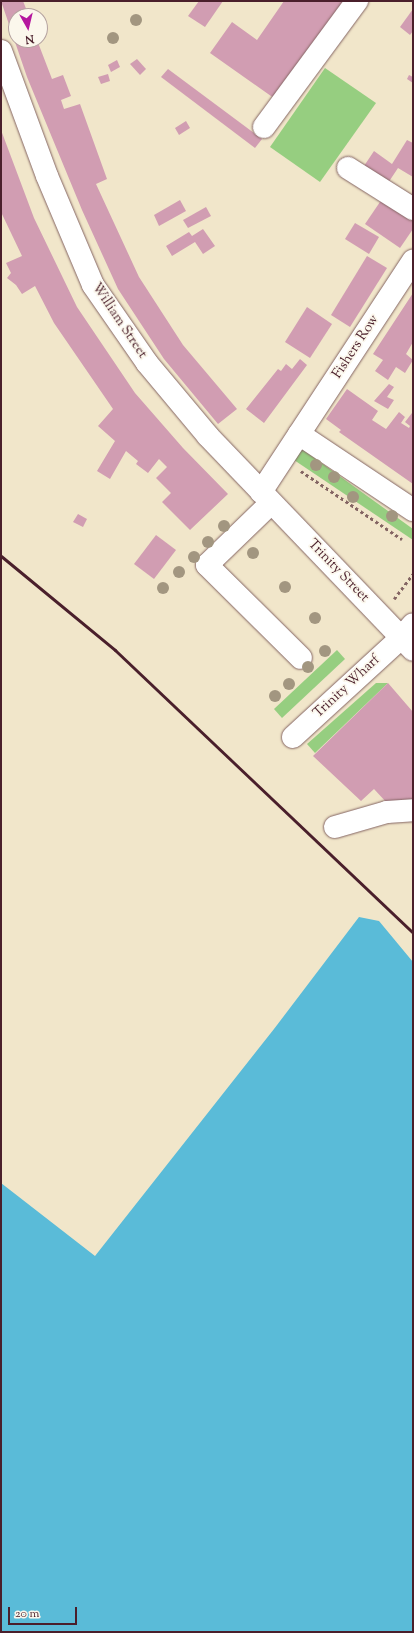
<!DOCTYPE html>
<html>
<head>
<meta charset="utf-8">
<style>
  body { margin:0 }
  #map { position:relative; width:414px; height:1633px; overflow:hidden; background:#f1e6ca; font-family:"Sorts Mill Goudy",serif }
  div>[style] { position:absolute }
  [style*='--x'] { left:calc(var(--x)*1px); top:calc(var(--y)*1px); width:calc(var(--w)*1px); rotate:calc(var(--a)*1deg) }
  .green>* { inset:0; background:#96ce80 }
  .water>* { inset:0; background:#5abbd8 }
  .building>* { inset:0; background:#d19db2 }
  .path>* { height:2.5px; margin-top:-1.25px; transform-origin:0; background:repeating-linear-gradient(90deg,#846563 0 3px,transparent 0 6px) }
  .roads { filter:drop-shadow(0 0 1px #846563) drop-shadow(0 0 1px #846563) }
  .minor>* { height:22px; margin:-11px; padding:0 11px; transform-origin:11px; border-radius:11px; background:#fff }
  .major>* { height:22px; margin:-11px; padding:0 11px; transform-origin:11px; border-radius:11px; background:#fff }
  .rail>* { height:3px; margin:-1.5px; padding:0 1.5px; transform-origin:1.5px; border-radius:1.5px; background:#4a1f2b }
  .trees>* { width:12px; height:12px; margin:-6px; border-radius:50%; background:#a29680 }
  span { translate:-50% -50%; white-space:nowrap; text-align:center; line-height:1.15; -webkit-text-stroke:3.5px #fbf7ec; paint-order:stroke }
  .street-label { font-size:14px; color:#4a1f2b }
  .frame { position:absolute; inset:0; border:2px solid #4a1f2b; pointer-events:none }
  .north { position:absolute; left:8px; top:8px; width:40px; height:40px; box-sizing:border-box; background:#fbf7ec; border:1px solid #b4a19f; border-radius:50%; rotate:172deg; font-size:11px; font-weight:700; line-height:16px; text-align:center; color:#4a1f2b }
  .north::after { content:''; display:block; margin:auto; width:14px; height:18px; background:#b5179e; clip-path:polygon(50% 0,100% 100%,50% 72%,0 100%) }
  .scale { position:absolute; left:8px; top:1607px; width:69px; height:18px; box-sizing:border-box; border:2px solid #4a1f2b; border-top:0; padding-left:5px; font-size:12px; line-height:14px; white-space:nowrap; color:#4a1f2b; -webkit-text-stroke:3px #fbf7ec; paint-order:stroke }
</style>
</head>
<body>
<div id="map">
  <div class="green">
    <i style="clip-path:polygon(325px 68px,376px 103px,320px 182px,270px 147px)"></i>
    <i style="clip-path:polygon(302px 449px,413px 529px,413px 540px,294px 460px)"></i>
    <i style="clip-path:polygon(337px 650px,345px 659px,282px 718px,274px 709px)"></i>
    <i style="clip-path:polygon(376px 683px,388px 683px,315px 753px,307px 744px)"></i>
  </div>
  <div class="water">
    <i style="clip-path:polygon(359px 917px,379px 921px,413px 962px,413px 1632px,1px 1632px,1px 1183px,95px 1256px,274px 1029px)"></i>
  </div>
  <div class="building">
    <i style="clip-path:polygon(1px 1px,23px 1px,29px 16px,16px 16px,16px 40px,37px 40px,52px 79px,63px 75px,71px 96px,61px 100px,64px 109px,80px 104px,107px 179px,96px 184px,139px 277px,183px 345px,237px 409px,218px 424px,164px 359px,118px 289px,82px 210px,27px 77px)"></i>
    <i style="clip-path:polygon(199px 1px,223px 1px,205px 27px,188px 16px)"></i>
    <i style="clip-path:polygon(284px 1px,348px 1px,278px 101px,210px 53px,232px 22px,257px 40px)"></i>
    <i style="clip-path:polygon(413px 9px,413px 31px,410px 35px,400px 27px)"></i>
    <i style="clip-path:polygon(137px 59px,146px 69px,140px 75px,130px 64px)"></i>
    <i style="clip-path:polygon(117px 60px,120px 67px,111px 72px,108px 65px)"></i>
    <i style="clip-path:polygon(168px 69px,262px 139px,255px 148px,161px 77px)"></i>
    <i style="clip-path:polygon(108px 74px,110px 81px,101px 84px,98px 77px)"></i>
    <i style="clip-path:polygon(409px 75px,413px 77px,413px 83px,407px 79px)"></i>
    <i style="clip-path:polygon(186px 121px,190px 128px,179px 135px,175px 128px)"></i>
    <i style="clip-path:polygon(1px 130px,34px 218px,77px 307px,135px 393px,183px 448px,228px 494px,190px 530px,162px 502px,171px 493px,156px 478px,167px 467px,159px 459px,148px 473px,136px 464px,138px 461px,126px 451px,110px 479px,97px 471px,115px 441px,98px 426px,113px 409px,54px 323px,35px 286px,22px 294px,16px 285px,7px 278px,11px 273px,6px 263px,22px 256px,1px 212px)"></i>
    <i style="clip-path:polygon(407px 140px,413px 143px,413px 177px,398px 168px,388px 183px,364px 166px,374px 151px,392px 164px)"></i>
    <i style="clip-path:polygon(382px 199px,413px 219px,413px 229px,400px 248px,365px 224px)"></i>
    <i style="clip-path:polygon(180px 200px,186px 211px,159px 226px,154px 215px)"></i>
    <i style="clip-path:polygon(206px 207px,211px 216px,188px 228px,183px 220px)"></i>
    <i style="clip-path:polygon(355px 223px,379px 237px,369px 254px,345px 239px)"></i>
    <i style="clip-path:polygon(203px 229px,215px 246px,203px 254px,195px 242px,172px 256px,166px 246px,189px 232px,192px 236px)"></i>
    <i style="clip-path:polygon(367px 256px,387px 268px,350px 327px,331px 315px)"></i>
    <i style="clip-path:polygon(413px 293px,413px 342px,406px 354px,413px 360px,405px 373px,396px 367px,388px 380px,375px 371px,383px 360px,373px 354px)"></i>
    <i style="clip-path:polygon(307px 307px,332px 324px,310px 358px,285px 342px)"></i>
    <i style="clip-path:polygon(300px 359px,307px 365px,264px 423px,246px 409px,278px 369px,281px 371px,286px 364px,292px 369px)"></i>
    <i style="clip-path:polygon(389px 384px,394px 387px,387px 397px,394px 400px,388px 409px,374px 401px)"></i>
    <i style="clip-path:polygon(347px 389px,378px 411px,372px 420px,386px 429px,399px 412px,405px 417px,401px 423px,409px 428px,410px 426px,405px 422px,412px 413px,413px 414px,413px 484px,339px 432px,341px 430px,326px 419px)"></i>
    <i style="clip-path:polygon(78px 514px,87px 519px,83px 527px,73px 522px)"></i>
    <i style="clip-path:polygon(156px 535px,176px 550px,154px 579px,134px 564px)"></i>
    <i style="clip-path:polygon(388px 683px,413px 712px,413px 800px,387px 803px,374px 789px,361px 801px,313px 756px)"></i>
  </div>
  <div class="path">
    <i style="--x:301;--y:471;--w:122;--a:34"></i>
    <i style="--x:394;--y:599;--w:31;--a:-53"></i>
  </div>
  <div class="roads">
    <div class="minor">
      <i style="--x:264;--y:127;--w:157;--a:-53.6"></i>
      <i style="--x:348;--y:168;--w:77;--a:32.2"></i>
      <i style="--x:299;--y:434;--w:137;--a:33.7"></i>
      <i style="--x:261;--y:492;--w:277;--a:-56.7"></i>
      <i style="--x:271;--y:503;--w:89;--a:135.9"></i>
      <i style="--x:207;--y:565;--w:132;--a:44.7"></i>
      <i style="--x:293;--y:737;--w:147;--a:-42.5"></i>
      <i style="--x:401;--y:638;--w:18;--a:-49"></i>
      <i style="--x:335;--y:827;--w:54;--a:-16.1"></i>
      <i style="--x:387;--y:812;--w:26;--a:-4"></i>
    </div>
    <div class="major">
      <i style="--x:1;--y:51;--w:133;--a:69.8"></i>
      <i style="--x:47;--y:176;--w:118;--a:67.1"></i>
      <i style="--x:93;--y:285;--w:95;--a:55.3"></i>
      <i style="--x:147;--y:363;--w:95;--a:50.1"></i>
      <i style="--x:208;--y:436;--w:296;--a:46.2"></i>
    </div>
  </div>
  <div class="rail">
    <i style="--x:1;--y:556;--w:148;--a:39.5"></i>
    <i style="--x:115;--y:650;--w:411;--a:43.5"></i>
  </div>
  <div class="trees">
    <i style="left:136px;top:20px"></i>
    <i style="left:113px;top:38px"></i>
    <i style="left:316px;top:465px"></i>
    <i style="left:334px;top:477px"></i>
    <i style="left:353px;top:497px"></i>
    <i style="left:392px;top:516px"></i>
    <i style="left:224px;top:526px"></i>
    <i style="left:208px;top:542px"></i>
    <i style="left:253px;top:553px"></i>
    <i style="left:194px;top:557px"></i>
    <i style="left:179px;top:572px"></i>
    <i style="left:285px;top:587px"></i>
    <i style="left:163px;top:588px"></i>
    <i style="left:315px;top:618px"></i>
    <i style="left:325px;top:651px"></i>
    <i style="left:308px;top:667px"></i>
    <i style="left:289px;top:684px"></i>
    <i style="left:275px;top:696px"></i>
  </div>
  <div class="street-label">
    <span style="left:119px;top:321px;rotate:56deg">William Street</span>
    <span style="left:356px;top:347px;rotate:-57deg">Fishers Row</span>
    <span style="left:338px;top:571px;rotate:46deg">Trinity Street</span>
    <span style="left:347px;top:687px;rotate:-43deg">Trinity Wharf</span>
  </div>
  <div class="frame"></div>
  <div class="north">N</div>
  <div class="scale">20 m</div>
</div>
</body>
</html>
